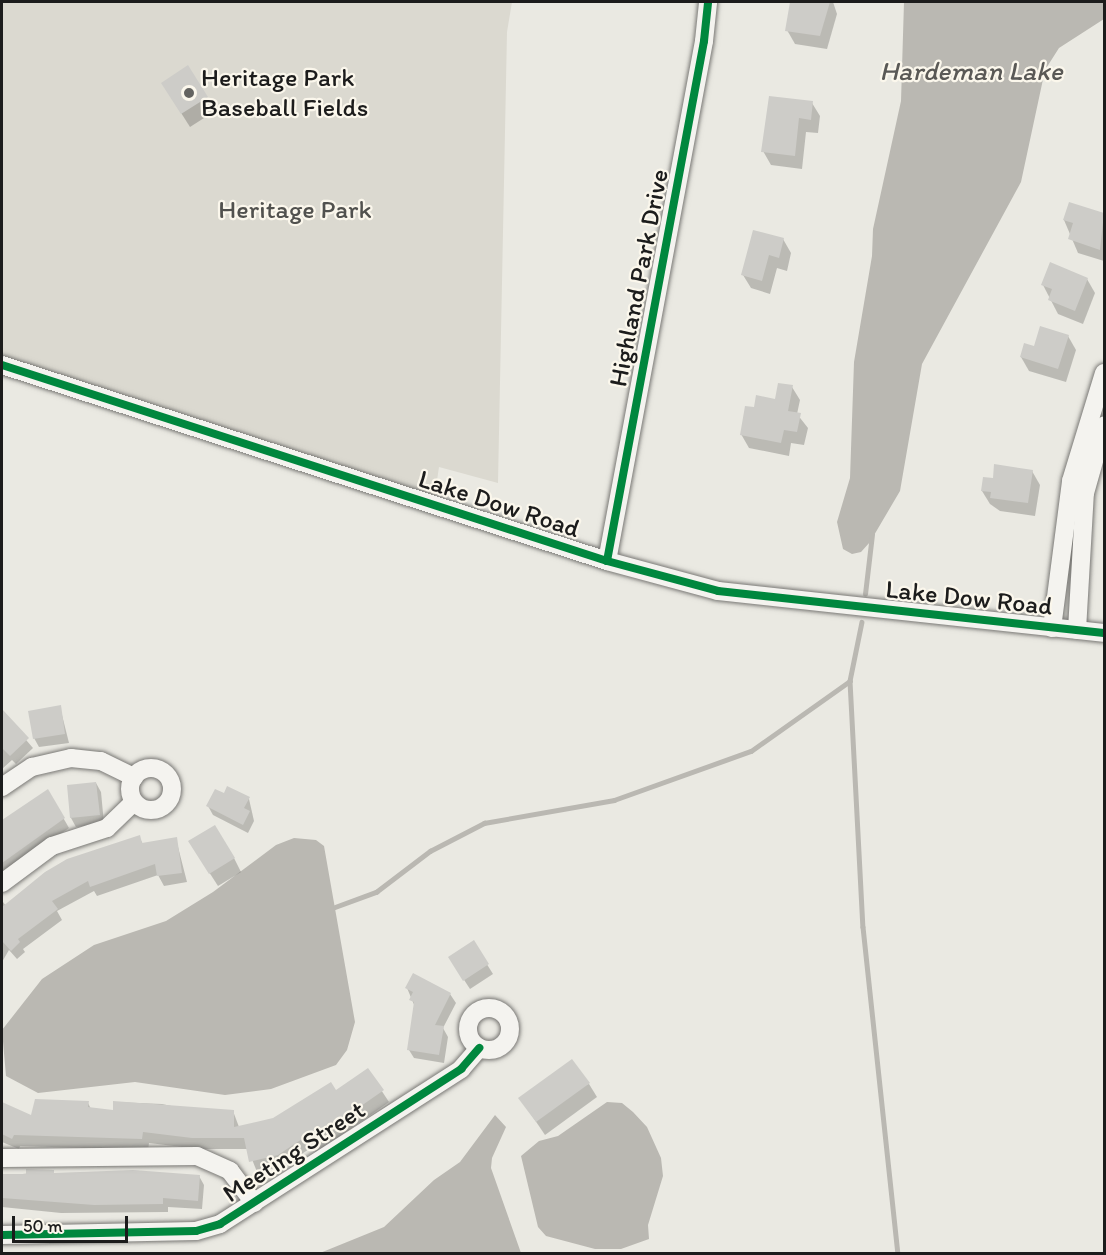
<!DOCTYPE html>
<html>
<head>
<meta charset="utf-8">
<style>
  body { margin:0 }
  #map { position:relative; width:1106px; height:1255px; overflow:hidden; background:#eae9e2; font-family:Itim,sans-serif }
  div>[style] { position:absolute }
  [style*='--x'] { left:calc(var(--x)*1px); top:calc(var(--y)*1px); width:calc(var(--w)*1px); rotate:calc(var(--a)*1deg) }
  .green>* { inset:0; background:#dbd9d0 }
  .water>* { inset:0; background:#bab8b2 }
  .shadow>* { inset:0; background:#0003 }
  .stream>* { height:4.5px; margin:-2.25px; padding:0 2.25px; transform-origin:2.25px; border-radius:2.25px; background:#bab8b2 }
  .building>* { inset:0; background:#cdccc8 }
  .roads { filter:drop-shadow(0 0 2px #797875) drop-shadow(0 0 2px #797875) }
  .minor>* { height:18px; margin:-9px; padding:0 9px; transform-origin:9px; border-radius:9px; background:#f4f3ef }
  .minor>.ring { margin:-9px; padding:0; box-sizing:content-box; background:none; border:18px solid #f4f3ef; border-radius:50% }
  .cycleway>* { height:8px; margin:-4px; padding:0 4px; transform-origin:4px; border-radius:4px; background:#00873e }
  .dots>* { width:16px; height:16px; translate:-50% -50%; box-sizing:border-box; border:3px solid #fbf7ec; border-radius:50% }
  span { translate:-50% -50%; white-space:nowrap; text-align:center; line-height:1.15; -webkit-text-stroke:4.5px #fbf7ec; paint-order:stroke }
  .poi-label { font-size:26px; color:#1c1c1c }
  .left { translate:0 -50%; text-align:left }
  .park-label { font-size:26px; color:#51514e }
  .street-label { font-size:26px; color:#1c1c1c }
  .water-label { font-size:27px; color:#5a5956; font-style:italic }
  .frame { position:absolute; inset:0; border:3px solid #1c1c1c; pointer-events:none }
  .scale { position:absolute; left:12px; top:1216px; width:116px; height:27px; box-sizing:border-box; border:3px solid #1c1c1c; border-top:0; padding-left:8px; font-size:18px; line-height:21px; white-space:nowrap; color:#1c1c1c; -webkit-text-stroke:4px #fbf7ec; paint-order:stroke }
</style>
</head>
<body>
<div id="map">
  <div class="green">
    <i style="clip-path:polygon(2px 2px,512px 2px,507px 32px,498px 483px,439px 467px,432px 514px,2px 362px)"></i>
  </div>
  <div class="water">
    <i style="clip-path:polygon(904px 2px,1104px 2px,1104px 19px,1059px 48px,1045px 70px,1021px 182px,922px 364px,900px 491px,870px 542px,861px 552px,852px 554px,843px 549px,837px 522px,850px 478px,854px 362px,872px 256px,873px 229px,901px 101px)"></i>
    <i style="clip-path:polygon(294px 838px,316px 840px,324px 846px,355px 1022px,347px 1050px,336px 1065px,271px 1089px,225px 1095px,135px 1082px,38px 1093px,6px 1076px,2px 1030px,42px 979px,94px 945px,166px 921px,213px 892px,276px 845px)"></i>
    <i style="clip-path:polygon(607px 1102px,622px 1103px,633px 1112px,647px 1127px,661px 1158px,663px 1176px,648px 1225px,649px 1239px,621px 1249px,595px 1249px,546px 1236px,538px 1227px,521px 1156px,539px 1141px,558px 1136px)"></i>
    <i style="clip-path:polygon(495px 1115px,506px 1127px,492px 1158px,491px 1168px,521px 1253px,320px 1253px,384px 1227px,434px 1180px,460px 1162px)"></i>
  </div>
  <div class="shadow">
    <i style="clip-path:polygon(791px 2px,833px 2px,837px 14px,827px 49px,795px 44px,787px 30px)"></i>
    <i style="clip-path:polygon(188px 68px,215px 111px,190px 127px,171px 97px)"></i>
    <i style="clip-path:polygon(812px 103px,820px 116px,818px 133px,806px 132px,802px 169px,771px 165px,763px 151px)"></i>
    <i style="clip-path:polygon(1070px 204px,1104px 215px,1104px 261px,1078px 253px,1064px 220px)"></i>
    <i style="clip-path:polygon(783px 239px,791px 253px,787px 271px,777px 268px,770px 294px,751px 288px,743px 275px)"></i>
    <i style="clip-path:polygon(1087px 279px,1095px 293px,1083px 324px,1058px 314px,1043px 285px)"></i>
    <i style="clip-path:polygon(1068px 336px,1076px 350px,1066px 382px,1029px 371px,1021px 357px)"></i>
    <i style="clip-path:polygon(792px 387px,800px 400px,797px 414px,808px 428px,804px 445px,791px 443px,789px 456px,749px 448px,741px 434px,755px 409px,777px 401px)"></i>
    <i style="clip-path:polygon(1032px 471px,1040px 485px,1035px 516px,1000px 511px,990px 504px,982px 491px,994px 480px)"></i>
    <i style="clip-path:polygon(60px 707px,69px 743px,39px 747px,34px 738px)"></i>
    <i style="clip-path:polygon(2px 712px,33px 748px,16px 764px,12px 760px,2px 769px)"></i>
    <i style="clip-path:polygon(96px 783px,101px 792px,104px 824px,76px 827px,71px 818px,68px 786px)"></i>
    <i style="clip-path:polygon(48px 791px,69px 828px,2px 874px,2px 821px)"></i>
    <i style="clip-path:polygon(224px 795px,249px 799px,254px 821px,248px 833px,213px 815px,208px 806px)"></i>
    <i style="clip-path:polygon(139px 837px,143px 844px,176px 839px,187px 882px,164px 886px,158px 875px,97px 896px,94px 891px,57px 911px,62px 920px,23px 949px,25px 952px,17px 959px,9px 950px,2px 962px,3px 902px,6px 906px)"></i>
    <i style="clip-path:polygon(198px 855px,234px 858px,241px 872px,218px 886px)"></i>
    <i style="clip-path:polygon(473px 942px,493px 974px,470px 989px,455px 966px)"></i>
    <i style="clip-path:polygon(407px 988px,450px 994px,456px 1003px,443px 1028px,448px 1037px,444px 1063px,414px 1058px,409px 1050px,415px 1007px)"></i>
    <i style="clip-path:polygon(368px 1070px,389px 1102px,316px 1153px,312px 1147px,284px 1166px,257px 1172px,248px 1149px,199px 1149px,149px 1143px,148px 1150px,20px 1146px,19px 1149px,2px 1142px,2px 1104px,32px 1117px,88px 1103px,91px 1109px,114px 1112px,114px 1102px,162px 1104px,195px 1111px,233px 1111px,239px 1127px,273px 1119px,336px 1092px)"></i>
    <i style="clip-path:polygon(589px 1084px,597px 1097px,545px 1135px,520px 1098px)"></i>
    <i style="clip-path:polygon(53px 1171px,55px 1175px,199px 1176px,204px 1185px,202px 1209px,168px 1207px,168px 1212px,61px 1213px,2px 1207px,2px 1176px)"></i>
  </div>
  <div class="stream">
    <i style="--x:865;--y:594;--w:60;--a:-83.3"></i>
    <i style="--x:862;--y:622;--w:60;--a:101.5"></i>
    <i style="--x:850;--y:681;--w:246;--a:87"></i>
    <i style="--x:863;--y:927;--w:329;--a:83.9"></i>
    <i style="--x:335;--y:907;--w:44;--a:-20.1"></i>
    <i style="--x:376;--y:892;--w:68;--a:-37.2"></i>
    <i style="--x:430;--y:851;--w:61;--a:-27.4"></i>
    <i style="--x:484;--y:823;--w:132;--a:-10"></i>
    <i style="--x:614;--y:800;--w:145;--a:-19.7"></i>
    <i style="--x:751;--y:751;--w:121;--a:-35.3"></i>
  </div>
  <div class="building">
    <i style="clip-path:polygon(790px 2px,830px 2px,820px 36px,785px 31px)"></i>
    <i style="clip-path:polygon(188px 65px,208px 97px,181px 114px,161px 83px)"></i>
    <i style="clip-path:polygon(769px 96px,813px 101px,811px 120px,799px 118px,795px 156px,761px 152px)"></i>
    <i style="clip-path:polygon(1069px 202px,1104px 213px,1100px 250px,1068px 239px,1073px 223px,1063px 220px)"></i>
    <i style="clip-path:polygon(753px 230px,784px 238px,779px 258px,769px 255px,762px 281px,741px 275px)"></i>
    <i style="clip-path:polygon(1050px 262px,1088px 278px,1075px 311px,1048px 300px,1052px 289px,1041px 285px)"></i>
    <i style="clip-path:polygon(1040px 326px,1069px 335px,1058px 369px,1020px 357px,1024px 343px,1034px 346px)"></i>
    <i style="clip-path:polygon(778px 383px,793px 385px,788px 411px,801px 413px,797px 432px,784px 430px,781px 443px,740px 435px,745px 406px,754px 407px,756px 395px,775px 399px)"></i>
    <i style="clip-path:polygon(994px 464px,1033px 470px,1028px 503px,990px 498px,991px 492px,981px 491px,983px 477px,993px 478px)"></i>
    <i style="clip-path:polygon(61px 705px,65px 734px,33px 739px,28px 711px)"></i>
    <i style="clip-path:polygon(2px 709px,29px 738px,10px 756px,2px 748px)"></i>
    <i style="clip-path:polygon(96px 782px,100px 815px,70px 818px,67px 785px)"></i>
    <i style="clip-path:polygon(227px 786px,250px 797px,244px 808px,250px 811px,243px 825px,206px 806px,215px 789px,224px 793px)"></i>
    <i style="clip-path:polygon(48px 789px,65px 818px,2px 863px,2px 820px)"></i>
    <i style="clip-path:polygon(215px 825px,235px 858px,209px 874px,188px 841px)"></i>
    <i style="clip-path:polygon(140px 835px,142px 843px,177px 837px,182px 873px,157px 876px,155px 864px,90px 887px,88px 881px,52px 901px,58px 909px,18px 939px,20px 942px,11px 951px,2px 941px,2px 907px,45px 872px,67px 859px)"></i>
    <i style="clip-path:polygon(474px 940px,489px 964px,463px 981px,448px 957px)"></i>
    <i style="clip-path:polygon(413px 973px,451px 993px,435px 1025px,444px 1026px,439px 1055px,407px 1050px,414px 1002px,409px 1000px,413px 992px,405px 988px)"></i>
    <i style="clip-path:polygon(572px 1059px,590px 1083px,536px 1122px,518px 1098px)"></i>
    <i style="clip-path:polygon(368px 1068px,384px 1090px,308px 1143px,305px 1137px,278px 1155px,249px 1162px,244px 1138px,192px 1138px,143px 1132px,142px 1139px,14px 1135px,12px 1139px,2px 1134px,2px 1102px,31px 1115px,35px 1099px,89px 1101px,88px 1107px,113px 1110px,113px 1101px,234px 1110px,234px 1127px,273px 1118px,331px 1082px,336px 1090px)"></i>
    <i style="clip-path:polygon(26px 1169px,54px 1170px,54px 1173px,133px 1170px,200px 1175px,198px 1201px,163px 1198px,163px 1204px,94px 1205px,2px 1198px,2px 1174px,26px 1174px)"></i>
  </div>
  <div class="roads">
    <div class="minor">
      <i style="--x:2;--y:365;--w:636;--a:17.95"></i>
      <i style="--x:607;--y:561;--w:115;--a:15.1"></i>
      <i style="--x:718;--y:591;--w:388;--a:6.2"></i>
      <i style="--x:607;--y:561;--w:529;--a:-79.43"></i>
      <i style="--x:704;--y:41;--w:39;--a:-84"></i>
      <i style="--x:1052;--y:628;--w:148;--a:-82.6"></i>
      <i style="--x:1071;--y:481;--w:113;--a:-73"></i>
      <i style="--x:1077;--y:630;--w:137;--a:-86.7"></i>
      <i style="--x:1085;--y:493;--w:70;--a:-74.2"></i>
      <i class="ring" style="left:130px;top:768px;width:24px;height:24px"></i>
      <i style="--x:2;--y:787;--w:36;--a:-34"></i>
      <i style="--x:32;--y:767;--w:40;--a:-13"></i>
      <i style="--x:71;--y:758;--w:30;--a:6"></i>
      <i style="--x:101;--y:761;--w:37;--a:26"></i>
      <i style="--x:2;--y:883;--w:62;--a:-36.5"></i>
      <i style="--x:52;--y:846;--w:58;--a:-18.1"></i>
      <i style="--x:107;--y:828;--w:37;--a:-44"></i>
      <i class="ring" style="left:468px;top:1008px;width:24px;height:24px"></i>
      <i style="--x:2;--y:1158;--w:195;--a:-0.6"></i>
      <i style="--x:197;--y:1156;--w:36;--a:24"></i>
      <i style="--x:230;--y:1171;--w:40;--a:53"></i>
      <i style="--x:2;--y:1235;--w:194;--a:-1.2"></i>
      <i style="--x:196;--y:1231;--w:25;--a:-16"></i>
      <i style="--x:220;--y:1224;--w:287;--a:-32.7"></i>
      <i style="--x:461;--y:1069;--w:28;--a:-49"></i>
    </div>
  </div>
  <div class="cycleway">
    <i style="--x:2;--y:365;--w:636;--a:17.95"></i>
    <i style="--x:607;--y:561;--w:115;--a:15.1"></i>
    <i style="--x:718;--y:591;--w:388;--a:6.2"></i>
    <i style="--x:607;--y:561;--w:529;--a:-79.43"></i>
    <i style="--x:704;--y:41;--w:39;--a:-84"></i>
    <i style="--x:2;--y:1235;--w:194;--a:-1.2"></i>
    <i style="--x:196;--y:1231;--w:25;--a:-16"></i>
    <i style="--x:220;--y:1224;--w:287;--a:-32.7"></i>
    <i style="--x:461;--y:1069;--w:28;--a:-49"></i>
  </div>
  <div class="dots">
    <i style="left:189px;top:93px;background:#646461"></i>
  </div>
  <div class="poi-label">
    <span class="left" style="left:201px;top:93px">Heritage Park<br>Baseball Fields</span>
  </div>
  <div class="park-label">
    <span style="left:295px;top:210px">Heritage Park</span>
  </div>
  <div class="street-label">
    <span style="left:639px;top:278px;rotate:-79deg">Highland Park Drive</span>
    <span style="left:499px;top:504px;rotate:18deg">Lake Dow Road</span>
    <span style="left:969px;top:598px;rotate:6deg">Lake Dow Road</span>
    <span style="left:294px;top:1152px;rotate:-33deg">Meeting Street</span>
  </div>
  <div class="water-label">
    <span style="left:971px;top:71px">Hardeman Lake</span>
  </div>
  <div class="frame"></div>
  <div class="scale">50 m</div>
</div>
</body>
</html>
